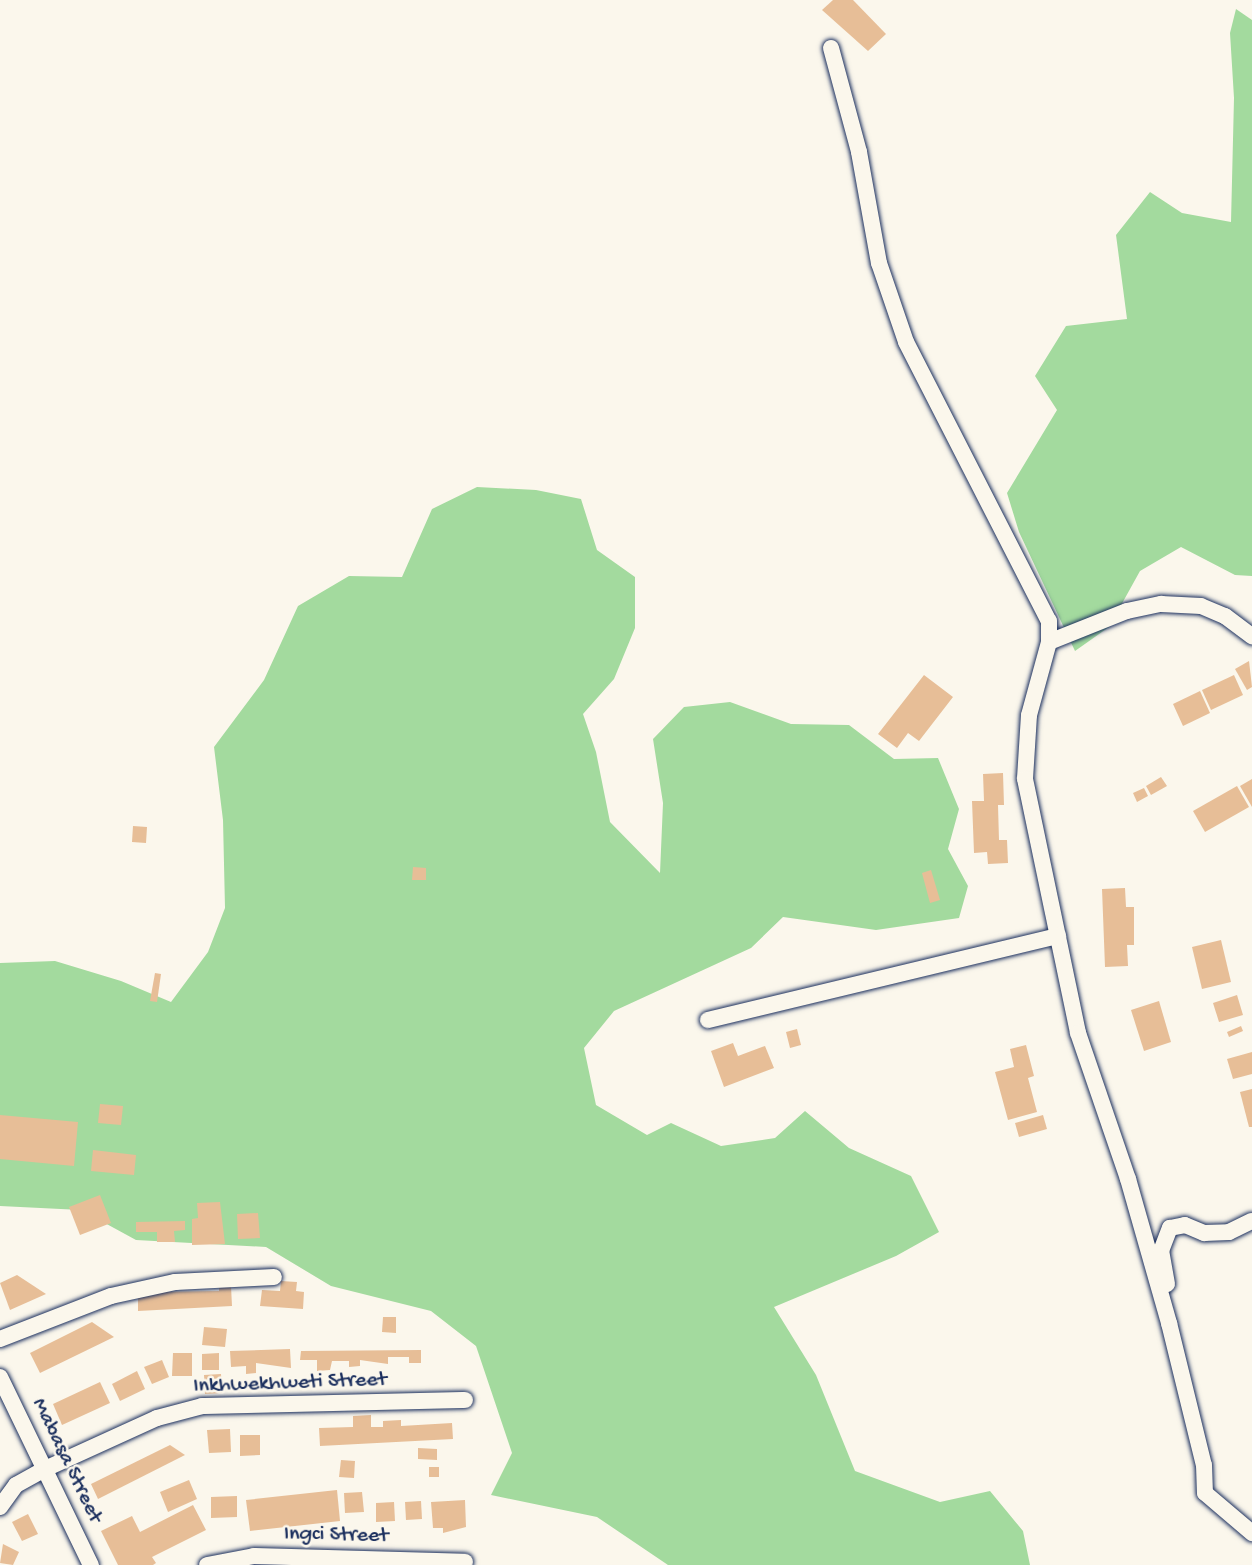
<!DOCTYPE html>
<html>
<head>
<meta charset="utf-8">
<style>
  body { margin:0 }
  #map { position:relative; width:1252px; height:1565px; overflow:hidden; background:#fbf7ec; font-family:"Gochi Hand",sans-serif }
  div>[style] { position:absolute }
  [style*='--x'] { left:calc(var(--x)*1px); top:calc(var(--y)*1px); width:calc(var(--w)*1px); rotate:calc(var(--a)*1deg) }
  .green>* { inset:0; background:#a3da9e }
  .building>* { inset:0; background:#e7be97 }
  .roads { filter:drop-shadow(0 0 2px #1b2f5e) drop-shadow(0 0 2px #1b2f5e) }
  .minor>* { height:16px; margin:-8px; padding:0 8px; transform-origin:8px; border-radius:8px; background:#fbf7ec }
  span { translate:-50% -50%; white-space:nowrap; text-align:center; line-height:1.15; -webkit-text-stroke:5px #fbf7ec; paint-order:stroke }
  .street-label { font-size:22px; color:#1b2f5e }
</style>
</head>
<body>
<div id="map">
  <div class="green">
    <i style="clip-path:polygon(1236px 9px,1252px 20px,1252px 576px,1235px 575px,1181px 547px,1140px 571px,1109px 627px,1075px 651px,1019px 532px,1007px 493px,1057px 410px,1035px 376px,1066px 326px,1127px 319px,1116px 235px,1150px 192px,1182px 213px,1231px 222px,1234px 98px,1230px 33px)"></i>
    <i style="clip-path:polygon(477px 487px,536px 490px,581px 499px,597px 550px,635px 577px,635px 628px,614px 679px,583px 714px,596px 752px,610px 822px,660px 873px,663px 803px,653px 739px,684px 707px,730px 702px,791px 724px,849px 725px,894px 759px,938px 758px,959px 809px,948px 849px,968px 886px,959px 918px,876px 930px,783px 917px,751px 948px,614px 1011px,584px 1048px,596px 1105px,647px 1135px,671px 1123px,721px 1146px,775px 1138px,805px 1111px,849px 1148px,911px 1176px,939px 1232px,896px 1256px,774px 1307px,816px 1375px,855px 1471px,940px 1502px,990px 1491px,1023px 1531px,1030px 1565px,668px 1565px,597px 1517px,491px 1495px,512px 1453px,476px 1346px,431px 1311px,331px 1286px,266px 1247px,136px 1240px,81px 1210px,0 1206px,0 963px,55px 961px,121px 981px,171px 1002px,208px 952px,225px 908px,223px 820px,214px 747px,264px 680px,298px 606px,349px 576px,402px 577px,432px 509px)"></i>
  </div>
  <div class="building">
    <i style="clip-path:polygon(833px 0,853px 0,886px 34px,868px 51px,822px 10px)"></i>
    <i style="clip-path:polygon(1249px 661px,1252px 687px,1247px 690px,1235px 669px)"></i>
    <i style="clip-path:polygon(924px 675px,953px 697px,919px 741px,908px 733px,897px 748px,878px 734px)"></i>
    <i style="clip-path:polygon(1234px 675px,1243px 695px,1211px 710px,1202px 690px)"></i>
    <i style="clip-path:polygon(1200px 691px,1210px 713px,1183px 726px,1173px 704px)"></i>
    <i style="clip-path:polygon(1003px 773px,1004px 805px,998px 805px,999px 840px,1007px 840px,1008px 863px,988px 864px,987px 852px,974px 853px,972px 801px,984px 801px,983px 774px)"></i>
    <i style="clip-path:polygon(1161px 777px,1167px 786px,1151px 795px,1146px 786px)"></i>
    <i style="clip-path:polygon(1252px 779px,1252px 807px,1240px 786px)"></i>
    <i style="clip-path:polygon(1237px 786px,1249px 807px,1205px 832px,1193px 811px)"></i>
    <i style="clip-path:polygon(1144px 788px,1148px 796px,1137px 802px,1133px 793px)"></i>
    <i style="clip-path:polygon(133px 826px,147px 827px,146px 843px,132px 842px)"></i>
    <i style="clip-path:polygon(413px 867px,426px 868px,426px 880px,412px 880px)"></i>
    <i style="clip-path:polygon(931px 870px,940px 900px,930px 903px,922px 873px)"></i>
    <i style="clip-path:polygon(1125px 888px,1126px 907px,1134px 907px,1134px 945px,1127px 945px,1128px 966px,1105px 967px,1102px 889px)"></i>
    <i style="clip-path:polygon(1221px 940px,1231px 982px,1202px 989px,1192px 947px)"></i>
    <i style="clip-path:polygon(155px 973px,161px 974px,157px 1002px,150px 1001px)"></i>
    <i style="clip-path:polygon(1237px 995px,1243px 1015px,1219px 1022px,1213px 1003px)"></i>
    <i style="clip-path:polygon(1159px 1001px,1171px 1042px,1144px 1051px,1131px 1010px)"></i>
    <i style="clip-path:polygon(1241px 1026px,1243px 1031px,1229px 1037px,1227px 1032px)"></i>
    <i style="clip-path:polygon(797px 1029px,801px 1045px,790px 1048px,786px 1032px)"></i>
    <i style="clip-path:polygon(733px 1043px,738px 1056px,765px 1046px,774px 1068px,724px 1087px,711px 1051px)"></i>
    <i style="clip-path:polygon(1026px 1045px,1034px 1076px,1028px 1078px,1037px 1112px,1008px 1120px,995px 1072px,1014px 1067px,1010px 1049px)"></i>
    <i style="clip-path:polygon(1252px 1052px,1252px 1074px,1233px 1079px,1227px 1059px)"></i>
    <i style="clip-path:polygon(1252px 1089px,1252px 1127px,1249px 1127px,1240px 1092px)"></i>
    <i style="clip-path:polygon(100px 1104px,123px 1106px,121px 1125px,98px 1123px)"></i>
    <i style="clip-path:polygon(0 1115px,78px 1122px,74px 1166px,0 1159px)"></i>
    <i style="clip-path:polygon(1043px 1115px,1047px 1129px,1019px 1137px,1015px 1123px)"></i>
    <i style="clip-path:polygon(93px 1150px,136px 1155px,134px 1175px,91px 1171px)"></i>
    <i style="clip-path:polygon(100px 1195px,111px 1223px,80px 1235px,69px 1207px)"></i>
    <i style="clip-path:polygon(220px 1202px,225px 1244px,192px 1245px,192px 1219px,198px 1218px,197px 1203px)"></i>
    <i style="clip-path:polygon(258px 1213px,260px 1238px,238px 1239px,237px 1214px)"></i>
    <i style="clip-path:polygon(185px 1221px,185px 1230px,174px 1231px,175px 1242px,157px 1242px,157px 1232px,136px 1232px,136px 1222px)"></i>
    <i style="clip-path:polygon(17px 1275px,46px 1294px,10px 1310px,0 1283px)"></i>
    <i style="clip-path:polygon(281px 1281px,297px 1282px,296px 1291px,304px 1292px,303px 1309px,260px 1306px,262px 1290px,280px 1291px)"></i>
    <i style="clip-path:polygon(219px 1286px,231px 1286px,232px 1306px,138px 1311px,138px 1297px,145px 1297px,145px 1292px,219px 1291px)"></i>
    <i style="clip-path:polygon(383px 1317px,396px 1317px,396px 1333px,382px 1332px)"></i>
    <i style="clip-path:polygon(92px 1322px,114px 1337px,40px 1373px,30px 1353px)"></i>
    <i style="clip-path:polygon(204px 1327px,227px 1329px,225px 1347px,202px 1345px)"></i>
    <i style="clip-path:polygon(290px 1349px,291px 1368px,256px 1363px,256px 1373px,246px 1374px,246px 1366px,231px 1367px,230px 1351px)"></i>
    <i style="clip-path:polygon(421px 1350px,421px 1363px,409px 1363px,409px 1357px,388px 1357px,388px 1364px,360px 1360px,360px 1366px,349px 1367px,349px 1361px,332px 1361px,330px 1370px,317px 1371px,317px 1360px,300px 1360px,301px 1351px)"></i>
    <i style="clip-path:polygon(173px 1353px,192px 1353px,192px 1376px,172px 1376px)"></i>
    <i style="clip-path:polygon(219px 1353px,219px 1370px,202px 1370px,202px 1354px)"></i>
    <i style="clip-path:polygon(162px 1360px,169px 1377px,152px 1384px,144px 1367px)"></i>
    <i style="clip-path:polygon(137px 1371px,145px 1389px,120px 1401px,112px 1384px)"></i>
    <i style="clip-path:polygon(221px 1374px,222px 1393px,205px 1394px,204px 1375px)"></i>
    <i style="clip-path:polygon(100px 1382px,110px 1403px,62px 1425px,53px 1404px)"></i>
    <i style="clip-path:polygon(371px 1415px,371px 1427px,383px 1427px,383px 1421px,401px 1420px,401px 1426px,452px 1423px,453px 1439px,320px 1446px,319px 1428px,353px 1427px,353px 1416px)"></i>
    <i style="clip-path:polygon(230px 1429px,231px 1452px,209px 1453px,207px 1430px)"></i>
    <i style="clip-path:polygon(240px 1435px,260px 1435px,260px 1455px,240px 1456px)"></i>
    <i style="clip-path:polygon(170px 1445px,185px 1455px,98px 1499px,91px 1484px)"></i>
    <i style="clip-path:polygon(418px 1448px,437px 1449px,437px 1460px,418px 1459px)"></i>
    <i style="clip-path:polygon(341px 1460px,355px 1461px,354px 1478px,339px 1477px)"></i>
    <i style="clip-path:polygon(429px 1467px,439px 1467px,439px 1477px,429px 1477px)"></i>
    <i style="clip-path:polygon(189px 1480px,197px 1499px,168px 1512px,160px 1492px)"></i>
    <i style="clip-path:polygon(337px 1490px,340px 1521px,250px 1531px,246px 1500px)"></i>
    <i style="clip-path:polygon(362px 1492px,364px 1512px,345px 1513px,344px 1493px)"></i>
    <i style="clip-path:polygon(237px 1496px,237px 1517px,211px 1518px,211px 1497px)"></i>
    <i style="clip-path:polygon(465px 1500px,466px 1527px,443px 1533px,443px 1528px,433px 1528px,431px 1502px)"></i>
    <i style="clip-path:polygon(421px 1501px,422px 1519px,406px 1520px,405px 1502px)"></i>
    <i style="clip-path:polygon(394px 1502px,395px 1521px,376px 1522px,376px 1503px)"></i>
    <i style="clip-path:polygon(193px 1505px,206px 1530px,152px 1557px,156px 1563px,153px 1565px,118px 1565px,101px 1531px,132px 1516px,140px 1532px)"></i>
    <i style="clip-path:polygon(28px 1514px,38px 1534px,22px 1541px,12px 1522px)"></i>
    <i style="clip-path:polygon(3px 1544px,19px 1552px,13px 1565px,0 1563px)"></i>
  </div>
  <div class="roads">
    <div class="minor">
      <i style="--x:831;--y:48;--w:108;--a:74.9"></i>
      <i style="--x:859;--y:152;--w:113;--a:79.8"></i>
      <i style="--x:879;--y:263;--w:83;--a:71.1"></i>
      <i style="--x:906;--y:342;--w:314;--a:62.9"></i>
      <i style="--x:1049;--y:621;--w:21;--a:90"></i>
      <i style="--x:1049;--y:642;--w:76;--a:105.3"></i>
      <i style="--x:1029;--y:715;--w:64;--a:93.6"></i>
      <i style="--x:1025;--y:779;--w:259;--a:78.2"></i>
      <i style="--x:1078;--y:1033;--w:154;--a:71.1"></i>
      <i style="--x:1128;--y:1179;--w:150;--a:74.1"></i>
      <i style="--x:1169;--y:1323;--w:146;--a:76.2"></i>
      <i style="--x:1204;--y:1465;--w:28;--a:88"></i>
      <i style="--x:1205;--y:1493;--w:62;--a:40.4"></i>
      <i style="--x:1049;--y:642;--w:84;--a:-21.7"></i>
      <i style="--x:1127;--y:611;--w:35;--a:-12"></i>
      <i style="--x:1161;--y:604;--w:40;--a:2.9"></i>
      <i style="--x:1201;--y:606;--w:26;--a:23"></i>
      <i style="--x:1225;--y:616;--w:34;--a:37"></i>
      <i style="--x:708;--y:1020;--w:360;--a:-13.5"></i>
      <i style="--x:1167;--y:1284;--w:34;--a:-100"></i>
      <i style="--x:1161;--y:1251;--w:25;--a:-69"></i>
      <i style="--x:1170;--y:1228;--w:15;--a:-11"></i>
      <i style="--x:1185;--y:1225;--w:21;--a:23"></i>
      <i style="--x:1204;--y:1233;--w:25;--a:-2"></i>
      <i style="--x:1229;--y:1232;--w:25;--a:-26"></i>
      <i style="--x:0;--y:1339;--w:119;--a:-21.2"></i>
      <i style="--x:111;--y:1296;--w:66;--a:-12.3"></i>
      <i style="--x:175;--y:1282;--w:99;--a:-2.9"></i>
      <i style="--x:0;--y:1377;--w:209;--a:64.2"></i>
      <i style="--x:0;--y:1507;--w:27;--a:-54"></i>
      <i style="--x:16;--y:1485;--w:33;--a:-29"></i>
      <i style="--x:45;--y:1469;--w:123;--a:-24.5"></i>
      <i style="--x:157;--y:1418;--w:47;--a:-14.9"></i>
      <i style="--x:202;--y:1406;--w:263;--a:-1.3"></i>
      <i style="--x:207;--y:1565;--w:48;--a:-10.8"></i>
      <i style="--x:254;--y:1556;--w:211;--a:1.6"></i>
    </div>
  </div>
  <div class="street-label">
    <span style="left:290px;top:1384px;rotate:-2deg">Inkhwekhweti Street</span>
    <span style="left:66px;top:1461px;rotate:64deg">Mabasa Street</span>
    <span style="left:336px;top:1536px;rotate:1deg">Ingci Street</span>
  </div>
</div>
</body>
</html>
